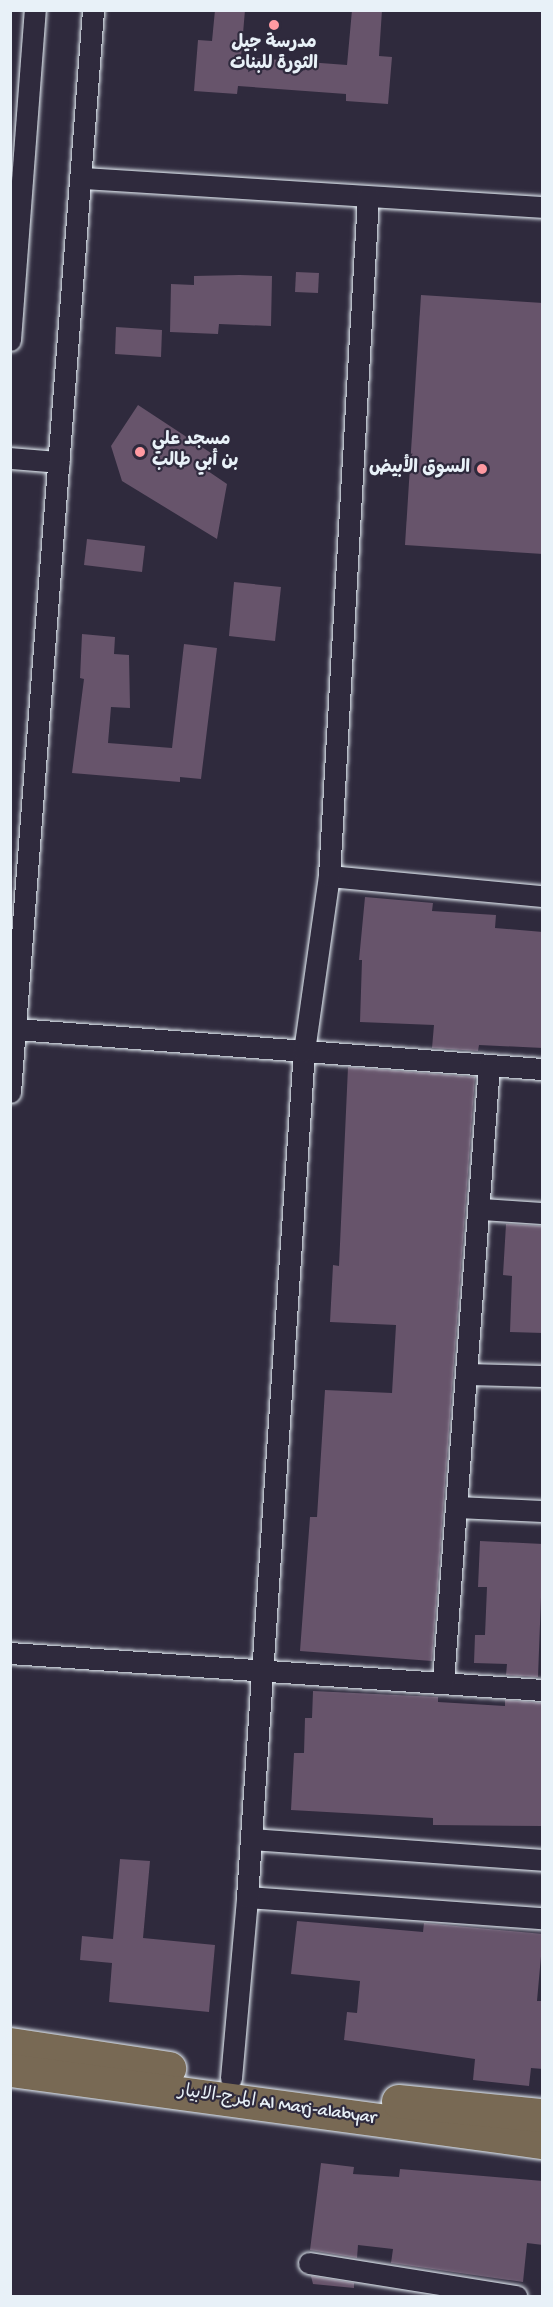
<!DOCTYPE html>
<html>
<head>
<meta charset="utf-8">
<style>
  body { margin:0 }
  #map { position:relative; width:553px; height:2307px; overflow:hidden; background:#2f2a3d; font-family:"Gochi Hand","Playpen Sans Arabic",sans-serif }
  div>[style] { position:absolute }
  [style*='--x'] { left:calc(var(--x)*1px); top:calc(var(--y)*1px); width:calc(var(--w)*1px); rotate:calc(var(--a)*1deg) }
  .building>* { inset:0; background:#67546b }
  .roads { filter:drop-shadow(0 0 2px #e8f1f8) drop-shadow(0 0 2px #e8f1f8) }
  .street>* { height:21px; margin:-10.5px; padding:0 10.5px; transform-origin:10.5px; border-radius:10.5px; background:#2f2a3d }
  .primary>* { height:33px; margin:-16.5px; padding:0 16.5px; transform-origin:16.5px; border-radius:16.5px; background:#786954 }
  .dots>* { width:16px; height:16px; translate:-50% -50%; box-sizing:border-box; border:3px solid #2f2a3d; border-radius:50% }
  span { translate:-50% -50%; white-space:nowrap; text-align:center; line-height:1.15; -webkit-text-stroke:4.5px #2f2a3d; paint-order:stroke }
  .poi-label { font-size:18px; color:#e8f1f8; font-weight:700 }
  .left { translate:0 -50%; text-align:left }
  .right { translate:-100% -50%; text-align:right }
  .street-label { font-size:18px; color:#e8f1f8 }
  .frame { position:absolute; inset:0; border:12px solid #e8f1f8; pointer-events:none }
</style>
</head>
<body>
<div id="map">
  <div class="building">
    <i style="clip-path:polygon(215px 10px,245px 10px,241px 57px,347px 65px,352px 10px,382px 10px,379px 56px,392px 57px,388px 104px,346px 101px,346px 94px,238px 86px,237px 94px,194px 91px,198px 40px,212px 41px)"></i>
    <i style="clip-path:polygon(296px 272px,319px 273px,318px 293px,295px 292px)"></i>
    <i style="clip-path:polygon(240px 275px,272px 276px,271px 326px,219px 324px,218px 334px,170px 332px,171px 284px,194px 285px,194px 276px)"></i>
    <i style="clip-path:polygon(421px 295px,543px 303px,543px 554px,405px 545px)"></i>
    <i style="clip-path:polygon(116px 327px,162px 330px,161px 357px,115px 354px)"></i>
    <i style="clip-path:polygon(138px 405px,211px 453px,202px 467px,227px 484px,217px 539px,122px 481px,111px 446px)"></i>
    <i style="clip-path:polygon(87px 539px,145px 546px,142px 572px,84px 565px)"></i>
    <i style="clip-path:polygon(234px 582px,281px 587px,275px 641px,229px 636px)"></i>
    <i style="clip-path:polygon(82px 634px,115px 637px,114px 654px,129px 655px,130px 708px,111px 707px,108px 743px,172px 748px,184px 644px,217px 648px,201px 779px,180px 777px,180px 782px,72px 773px,84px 679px,80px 678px)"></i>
    <i style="clip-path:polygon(365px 897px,433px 903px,432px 911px,496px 915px,495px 928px,543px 932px,543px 1048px,479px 1045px,478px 1051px,432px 1048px,434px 1025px,360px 1022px,362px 960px,359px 960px)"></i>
    <i style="clip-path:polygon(348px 1067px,475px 1077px,432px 1661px,300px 1651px,310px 1517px,317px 1517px,325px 1390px,392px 1393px,396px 1325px,330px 1322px,333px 1265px,339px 1266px)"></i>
    <i style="clip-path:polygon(506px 1224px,543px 1226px,543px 1333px,510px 1332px,512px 1276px,503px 1275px)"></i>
    <i style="clip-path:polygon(480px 1541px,543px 1544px,538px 1677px,506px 1675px,507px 1664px,474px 1663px,475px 1635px,485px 1635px,487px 1587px,478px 1587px)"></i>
    <i style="clip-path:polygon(313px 1691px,438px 1697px,438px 1702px,505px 1706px,505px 1700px,543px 1703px,543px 1826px,433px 1825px,433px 1818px,291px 1810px,294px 1753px,304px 1753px,305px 1718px,312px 1718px)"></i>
    <i style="clip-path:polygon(120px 1859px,150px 1861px,143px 1938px,215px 1945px,209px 2012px,109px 2002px,112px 1963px,80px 1960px,82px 1936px,113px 1939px)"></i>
    <i style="clip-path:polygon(297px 1921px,423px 1932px,424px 1923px,543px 1934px,537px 2001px,543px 2001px,543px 2069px,531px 2068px,529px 2086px,473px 2080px,475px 2059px,344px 2040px,347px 2012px,357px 2013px,360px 1981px,291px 1974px)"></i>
    <i style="clip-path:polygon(321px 2163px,354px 2167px,353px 2174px,399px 2177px,400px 2169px,543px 2181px,543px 2245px,527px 2243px,523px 2282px,391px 2263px,393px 2249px,358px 2245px,357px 2258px,310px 2250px)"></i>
    <i style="clip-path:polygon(311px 2276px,354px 2283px,354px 2288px,313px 2284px)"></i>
  </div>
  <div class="roads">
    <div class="street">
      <i style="--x:82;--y:178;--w:461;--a:3.6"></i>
      <i style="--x:10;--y:340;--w:331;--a:-85.7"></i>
      <i style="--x:10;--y:458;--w:49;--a:4.7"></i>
      <i style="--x:329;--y:876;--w:214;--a:5.4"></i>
      <i style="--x:16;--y:1029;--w:528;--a:4.35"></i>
      <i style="--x:10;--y:1092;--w:1085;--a:-85.61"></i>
      <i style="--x:481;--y:1209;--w:61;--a:3.8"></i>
      <i style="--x:468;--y:1374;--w:74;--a:1.5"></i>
      <i style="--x:457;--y:1507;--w:85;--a:2.7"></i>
      <i style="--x:10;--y:1653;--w:533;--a:3.98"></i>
      <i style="--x:443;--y:1681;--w:618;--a:-85.73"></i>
      <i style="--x:251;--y:1839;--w:292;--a:4.1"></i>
      <i style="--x:247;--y:1897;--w:296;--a:4.1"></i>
      <i style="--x:231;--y:2078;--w:182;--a:-84.9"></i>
      <i style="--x:247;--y:1897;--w:848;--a:-86.15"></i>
      <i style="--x:304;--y:1051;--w:177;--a:-81.9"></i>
      <i style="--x:329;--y:876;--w:679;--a:-86.71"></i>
      <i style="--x:309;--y:2263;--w:210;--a:9.1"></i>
    </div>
    <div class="primary">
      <i style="--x:10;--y:2044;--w:161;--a:8.6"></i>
      <i style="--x:10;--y:2070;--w:537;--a:7.71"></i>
      <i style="--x:398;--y:2101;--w:145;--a:5.6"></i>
    </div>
  </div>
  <div class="dots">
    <i style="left:274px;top:25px;background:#ff9aa2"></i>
    <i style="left:140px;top:452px;background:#ff9aa2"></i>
    <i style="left:482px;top:469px;background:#ff9aa2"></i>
  </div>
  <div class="poi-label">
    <span style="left:274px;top:55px">مدرسة جيل<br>الثورة للبنات</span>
    <span class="left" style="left:152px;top:452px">مسجد علي<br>بن أبي طالب</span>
    <span class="right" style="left:470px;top:469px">السوق الأبيض</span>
  </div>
  <div class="street-label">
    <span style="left:277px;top:2106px;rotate:8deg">المرج-الابيار Al Marj-alabyar</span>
  </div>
  <div class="frame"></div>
</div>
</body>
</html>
